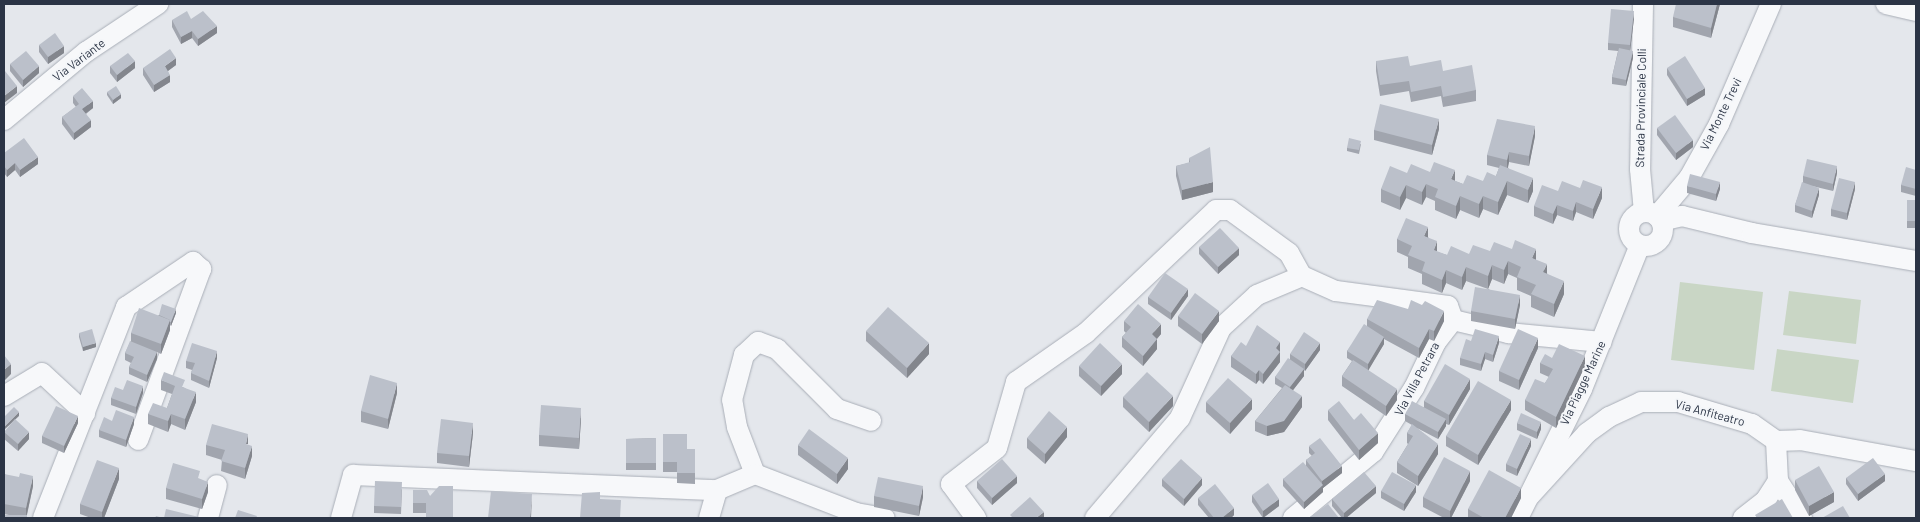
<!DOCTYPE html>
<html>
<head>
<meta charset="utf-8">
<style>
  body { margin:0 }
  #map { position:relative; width:1920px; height:522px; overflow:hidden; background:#e4e7ec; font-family:Barlow,sans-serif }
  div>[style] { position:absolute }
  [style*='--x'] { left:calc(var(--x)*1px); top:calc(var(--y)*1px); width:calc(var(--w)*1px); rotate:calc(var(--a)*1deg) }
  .green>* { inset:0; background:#c9d6c5 }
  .roads { filter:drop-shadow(0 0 1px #a9aeb7) drop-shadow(0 0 1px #a9aeb7) }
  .minor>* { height:20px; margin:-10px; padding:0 10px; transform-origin:10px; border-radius:10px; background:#f7f8fa }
  .minor>.ring { margin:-10px; padding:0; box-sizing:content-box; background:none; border:20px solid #f7f8fa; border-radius:50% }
  .wall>* { inset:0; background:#a1a5ae }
  .shaded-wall>* { inset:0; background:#83868d }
  .building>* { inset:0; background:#bbc0ca }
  span { translate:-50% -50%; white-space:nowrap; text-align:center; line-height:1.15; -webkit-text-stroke:4px #f4f6f9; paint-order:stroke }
  .street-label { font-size:12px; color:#2b3445 }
  .frame { position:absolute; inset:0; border:5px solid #2b3445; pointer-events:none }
</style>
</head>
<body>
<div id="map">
  <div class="green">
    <i style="clip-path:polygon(1680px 282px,1763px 292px,1754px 370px,1671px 360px)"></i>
    <i style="clip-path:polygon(1789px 291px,1861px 300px,1856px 344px,1783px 335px)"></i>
    <i style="clip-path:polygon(1777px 349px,1859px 360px,1853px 403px,1771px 391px)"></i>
  </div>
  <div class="roads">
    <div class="minor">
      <i style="--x:1643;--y:4;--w:165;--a:91"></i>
      <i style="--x:1640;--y:169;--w:43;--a:84.7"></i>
      <i style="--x:1886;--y:4;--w:31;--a:13"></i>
      <i style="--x:4;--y:120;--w:107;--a:-39.7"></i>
      <i style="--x:86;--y:52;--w:87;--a:-33.7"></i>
      <i class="ring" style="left:1629px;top:212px;width:14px;height:14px"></i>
      <i style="--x:1657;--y:216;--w:50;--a:-49.9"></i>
      <i style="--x:1689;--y:178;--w:62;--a:-60.9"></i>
      <i style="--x:1719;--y:124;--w:131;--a:-66.6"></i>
      <i style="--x:1661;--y:221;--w:22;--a:-13"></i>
      <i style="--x:1682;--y:216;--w:72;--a:13.7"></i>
      <i style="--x:1752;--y:233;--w:166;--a:9.7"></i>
      <i style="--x:4;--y:396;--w:44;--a:-31.2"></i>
      <i style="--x:42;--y:373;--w:59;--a:42.9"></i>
      <i style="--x:1776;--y:441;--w:24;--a:-2"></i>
      <i style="--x:1800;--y:440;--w:118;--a:10.3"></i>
      <i style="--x:755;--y:474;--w:50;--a:-111"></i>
      <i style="--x:737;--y:427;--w:27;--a:-100"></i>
      <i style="--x:732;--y:400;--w:47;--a:-75.1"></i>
      <i style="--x:744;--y:355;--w:19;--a:-43"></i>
      <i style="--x:758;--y:342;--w:20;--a:20"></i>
      <i style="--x:777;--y:349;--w:85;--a:45"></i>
      <i style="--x:837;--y:409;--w:36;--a:19"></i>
      <i style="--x:1778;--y:481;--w:44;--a:57"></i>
      <i style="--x:1525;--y:501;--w:92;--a:-47.6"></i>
      <i style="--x:1587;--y:433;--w:27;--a:-36"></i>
      <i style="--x:1609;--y:417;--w:35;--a:-25"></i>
      <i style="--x:1641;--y:402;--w:37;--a:0"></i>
      <i style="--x:1678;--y:402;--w:77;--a:16.6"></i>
      <i style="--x:1752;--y:424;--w:29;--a:35"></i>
      <i style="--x:1776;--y:441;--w:40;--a:87.1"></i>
      <i style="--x:1778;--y:481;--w:24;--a:123"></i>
      <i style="--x:1765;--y:501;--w:28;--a:142"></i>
      <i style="--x:43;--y:518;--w:227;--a:-68.5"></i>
      <i style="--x:126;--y:307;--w:81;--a:-33.9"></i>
      <i style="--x:193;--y:262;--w:11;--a:41"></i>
      <i style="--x:201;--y:269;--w:182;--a:110.2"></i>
      <i style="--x:208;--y:518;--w:34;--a:-75"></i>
      <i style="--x:341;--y:518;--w:45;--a:-74.4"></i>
      <i style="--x:353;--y:475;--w:364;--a:2.4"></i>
      <i style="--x:709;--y:518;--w:29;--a:-74"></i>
      <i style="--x:717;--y:490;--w:41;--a:-22.8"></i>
      <i style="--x:755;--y:474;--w:108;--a:21.1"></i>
      <i style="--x:856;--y:513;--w:29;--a:10"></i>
      <i style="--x:976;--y:518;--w:42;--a:-126.3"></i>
      <i style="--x:951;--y:484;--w:58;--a:-38"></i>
      <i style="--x:997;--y:448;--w:69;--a:-73.9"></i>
      <i style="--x:1016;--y:382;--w:85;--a:-35"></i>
      <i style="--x:1086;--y:333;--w:179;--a:-43.4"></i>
      <i style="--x:1216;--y:210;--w:14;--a:0"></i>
      <i style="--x:1230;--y:210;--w:73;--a:36.1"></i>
      <i style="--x:1289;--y:253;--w:26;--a:61"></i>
      <i style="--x:1302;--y:276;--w:37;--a:24"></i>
      <i style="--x:1336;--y:291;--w:113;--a:7.6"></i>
      <i style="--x:1448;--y:306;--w:15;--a:70"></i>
      <i style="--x:1095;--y:518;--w:131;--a:-49.6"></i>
      <i style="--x:1180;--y:418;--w:99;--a:-65.5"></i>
      <i style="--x:1221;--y:328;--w:49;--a:-42.5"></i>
      <i style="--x:1257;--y:295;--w:49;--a:-22.9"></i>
      <i style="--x:1293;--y:518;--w:104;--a:-39.5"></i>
      <i style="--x:1373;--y:452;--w:76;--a:-57.4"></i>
      <i style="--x:1414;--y:388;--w:51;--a:-64.4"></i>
      <i style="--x:1436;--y:342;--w:28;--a:-52"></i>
      <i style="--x:1453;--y:320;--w:57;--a:13.3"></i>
      <i style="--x:1508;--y:333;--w:94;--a:5.5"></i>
      <i style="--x:1518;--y:518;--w:144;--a:-63.6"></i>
      <i style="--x:1582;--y:389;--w:155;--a:-68.1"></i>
    </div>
  </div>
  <div class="wall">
    <i style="clip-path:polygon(1720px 4px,1711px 38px,1673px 27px,1673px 17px)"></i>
    <i style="clip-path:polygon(1634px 18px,1630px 51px,1633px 58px,1626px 86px,1612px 84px,1612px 77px,1618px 51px,1608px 50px,1608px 43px)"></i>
    <i style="clip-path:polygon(191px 19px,217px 33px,198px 46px,192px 38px,181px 44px,172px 27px,172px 20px)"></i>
    <i style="clip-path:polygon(39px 45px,64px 53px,48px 64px,39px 52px)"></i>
    <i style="clip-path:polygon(1376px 61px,1443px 71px,1476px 90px,1476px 101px,1443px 107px,1441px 96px,1411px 102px,1409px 91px,1380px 96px,1376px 71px)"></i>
    <i style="clip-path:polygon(10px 64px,39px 73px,23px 87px,10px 71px)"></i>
    <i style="clip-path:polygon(176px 65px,168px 71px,170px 82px,154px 92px,143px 75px,143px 68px)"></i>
    <i style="clip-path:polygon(110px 66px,135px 68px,117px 82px,110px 73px)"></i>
    <i style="clip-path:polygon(1667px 68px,1705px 95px,1687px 106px,1667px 75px)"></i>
    <i style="clip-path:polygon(107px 92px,121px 98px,113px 104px,107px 95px)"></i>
    <i style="clip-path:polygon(73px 96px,93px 108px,86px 114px,91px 127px,74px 140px,62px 124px,62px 117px,76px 107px,73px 103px)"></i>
    <i style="clip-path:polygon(1657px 128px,1693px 147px,1676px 160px,1657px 135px)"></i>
    <i style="clip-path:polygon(1439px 129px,1432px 155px,1374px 140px,1374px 130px)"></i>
    <i style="clip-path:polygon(1535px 136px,1529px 166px,1509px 162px,1508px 168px,1533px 191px,1528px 203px,1507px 195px,1498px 215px,1483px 209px,1479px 218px,1460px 210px,1456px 219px,1435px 210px,1435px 201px,1426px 197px,1422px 205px,1406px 198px,1400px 210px,1381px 202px,1381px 189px,1407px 173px,1430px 172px,1463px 184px,1483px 181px,1496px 176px,1499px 168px,1487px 165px,1487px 155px)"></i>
    <i style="clip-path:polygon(1361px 144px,1359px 154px,1347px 151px,1347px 148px)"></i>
    <i style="clip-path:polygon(4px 153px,38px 164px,20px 177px,15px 170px,7px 177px,4px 173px)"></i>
    <i style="clip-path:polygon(1189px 158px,1213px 192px,1182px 200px,1176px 176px,1176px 166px,1189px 163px)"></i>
    <i style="clip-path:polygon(1916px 170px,1916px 196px,1901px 192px,1901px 185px)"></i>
    <i style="clip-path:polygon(1837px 173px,1833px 191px,1812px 186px,1819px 195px,1812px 218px,1795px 212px,1795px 205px,1803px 183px,1803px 176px)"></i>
    <i style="clip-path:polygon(1687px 186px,1720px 189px,1716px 201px,1687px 193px)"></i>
    <i style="clip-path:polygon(1855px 189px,1847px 220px,1831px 216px,1831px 209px)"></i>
    <i style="clip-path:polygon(1558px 191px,1602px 198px,1593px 219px,1576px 212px,1573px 221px,1557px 215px,1553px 224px,1534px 216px,1534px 206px)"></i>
    <i style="clip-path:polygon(1907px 200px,1916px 200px,1916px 228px,1907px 228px)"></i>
    <i style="clip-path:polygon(1428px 237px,1437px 252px,1447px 255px,1469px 254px,1490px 251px,1536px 260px,1564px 294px,1554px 317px,1531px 307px,1531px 296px,1517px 290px,1517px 278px,1508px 274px,1504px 284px,1492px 279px,1488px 289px,1520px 305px,1515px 329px,1471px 321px,1471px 311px,1488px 289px,1466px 281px,1462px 290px,1446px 283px,1442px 293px,1422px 284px,1422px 274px,1408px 268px,1408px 257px,1397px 252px,1397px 239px)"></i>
    <i style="clip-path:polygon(1199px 247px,1239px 255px,1218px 274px,1199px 254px)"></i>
    <i style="clip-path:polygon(1188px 296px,1171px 320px,1148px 304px,1148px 297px)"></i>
    <i style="clip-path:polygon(176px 313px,171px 326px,170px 325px,170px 330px,161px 354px,157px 352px,157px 359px,147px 382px,129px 374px,129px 367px,131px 363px,125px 360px,125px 353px,131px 341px,131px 333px,159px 315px)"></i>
    <i style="clip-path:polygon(1178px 316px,1219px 321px,1202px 344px,1178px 326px)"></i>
    <i style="clip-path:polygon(1367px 319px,1444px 321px,1434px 341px,1429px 339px,1419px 358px,1384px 339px,1384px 344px,1368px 370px,1397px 400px,1386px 416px,1342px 386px,1342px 376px,1352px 361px,1347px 358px,1347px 351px,1367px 326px)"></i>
    <i style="clip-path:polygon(1124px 321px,1161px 334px,1157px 339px,1157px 349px,1143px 366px,1122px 347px,1122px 337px,1126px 333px,1124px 331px)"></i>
    <i style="clip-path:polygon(866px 331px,929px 354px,907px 378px,866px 341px)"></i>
    <i style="clip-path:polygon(79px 333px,96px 347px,83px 351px,79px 337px)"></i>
    <i style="clip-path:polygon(1280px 342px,1280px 362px,1263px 384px,1259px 380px,1256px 384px,1231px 367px,1231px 356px,1246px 346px)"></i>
    <i style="clip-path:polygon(1499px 343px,1493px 362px,1485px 359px,1481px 371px,1460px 365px,1460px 358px)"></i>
    <i style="clip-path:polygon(1538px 348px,1519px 390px,1499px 381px,1499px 371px)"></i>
    <i style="clip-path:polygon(1320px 350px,1305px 371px,1304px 370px,1304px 376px,1293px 390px,1302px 407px,1284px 432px,1267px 436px,1255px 431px,1255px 421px,1282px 388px,1275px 384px,1275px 377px,1290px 359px,1290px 354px)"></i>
    <i style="clip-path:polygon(217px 358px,209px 388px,191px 380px,191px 373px,192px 370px,186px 368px,186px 361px)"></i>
    <i style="clip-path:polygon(1552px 358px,1585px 366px,1556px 428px,1525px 410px,1525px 400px,1545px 383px,1549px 377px,1540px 373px,1540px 363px)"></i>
    <i style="clip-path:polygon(1079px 366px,1122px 374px,1101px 396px,1079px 376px)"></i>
    <i style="clip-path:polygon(161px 380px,185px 388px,196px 402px,185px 430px,171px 424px,168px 432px,148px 424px,148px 414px,167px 408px,172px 394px,161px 390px)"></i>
    <i style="clip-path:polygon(1470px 389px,1449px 425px,1446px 424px,1446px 426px,1438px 439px,1417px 428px,1438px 454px,1418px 486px,1397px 473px,1397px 462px,1408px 444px,1407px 443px,1407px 433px,1412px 425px,1405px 421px,1405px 414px,1424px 407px,1424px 401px)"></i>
    <i style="clip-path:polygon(123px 390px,143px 393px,136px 414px,111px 405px,111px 398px)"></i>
    <i style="clip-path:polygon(397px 393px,388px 429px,361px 422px,361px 411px)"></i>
    <i style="clip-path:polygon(1123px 397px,1173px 406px,1149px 432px,1123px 407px)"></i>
    <i style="clip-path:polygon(1206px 402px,1252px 409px,1230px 434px,1206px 412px)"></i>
    <i style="clip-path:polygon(1328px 410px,1354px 420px,1378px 443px,1359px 460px,1328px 420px)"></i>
    <i style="clip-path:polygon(1511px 410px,1478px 465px,1446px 446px,1446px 436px)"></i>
    <i style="clip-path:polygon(581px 418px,579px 449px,539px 446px,539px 435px)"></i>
    <i style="clip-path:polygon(112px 421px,134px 424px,126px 447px,99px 437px,99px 430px)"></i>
    <i style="clip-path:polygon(78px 423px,64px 453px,42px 443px,42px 436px)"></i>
    <i style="clip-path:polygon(1517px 423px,1541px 429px,1537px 439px,1517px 430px)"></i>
    <i style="clip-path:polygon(4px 432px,29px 439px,18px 451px,4px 439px)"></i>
    <i style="clip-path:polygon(473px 433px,469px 467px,437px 463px,437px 453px)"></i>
    <i style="clip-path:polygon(663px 434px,687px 449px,695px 449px,695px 484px,677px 483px,677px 472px,663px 472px)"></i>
    <i style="clip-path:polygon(1067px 437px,1045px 464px,1027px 448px,1027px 438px)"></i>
    <i style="clip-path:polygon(656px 438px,656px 470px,626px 470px,626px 439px)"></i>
    <i style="clip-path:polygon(206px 445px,248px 445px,252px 456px,245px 479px,221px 471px,222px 460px,206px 455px)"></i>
    <i style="clip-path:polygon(798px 445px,848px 469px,837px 484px,798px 455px)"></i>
    <i style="clip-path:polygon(1309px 446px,1342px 473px,1323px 488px,1323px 492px,1304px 509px,1283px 486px,1283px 479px,1306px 466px,1306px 460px,1312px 456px,1309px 453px)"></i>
    <i style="clip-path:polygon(1531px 446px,1517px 476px,1506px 471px,1506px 464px)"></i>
    <i style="clip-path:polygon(4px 474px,33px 486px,27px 515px,9px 515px,4px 514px)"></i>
    <i style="clip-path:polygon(1846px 478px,1885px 481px,1858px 501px,1846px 484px)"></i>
    <i style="clip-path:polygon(119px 479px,104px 518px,91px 518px,80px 514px,80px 504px)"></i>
    <i style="clip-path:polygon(200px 479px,208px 492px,202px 509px,166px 499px,166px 488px)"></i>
    <i style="clip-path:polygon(1162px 479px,1202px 485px,1184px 506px,1162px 486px)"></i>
    <i style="clip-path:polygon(1795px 480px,1834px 502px,1809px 516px,1795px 490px)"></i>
    <i style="clip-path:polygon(977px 481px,1017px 483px,992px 505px,977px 488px)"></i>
    <i style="clip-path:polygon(1470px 481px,1451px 518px,1444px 518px,1423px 507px,1423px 497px)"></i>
    <i style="clip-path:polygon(402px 489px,401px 514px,374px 513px,374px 506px)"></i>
    <i style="clip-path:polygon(413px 490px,430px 496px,426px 513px,413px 513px)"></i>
    <i style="clip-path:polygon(1381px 491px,1416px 492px,1404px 511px,1381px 498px)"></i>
    <i style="clip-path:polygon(1376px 493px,1346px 518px,1342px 518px,1332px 506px,1332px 499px)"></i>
    <i style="clip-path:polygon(1252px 495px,1279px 506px,1263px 518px,1252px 502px)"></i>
    <i style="clip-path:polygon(874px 496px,923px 497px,919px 516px,874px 507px)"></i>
    <i style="clip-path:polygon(1198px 498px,1234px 515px,1231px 518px,1209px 518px,1198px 505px)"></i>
    <i style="clip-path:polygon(1521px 498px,1511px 518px,1468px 518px,1468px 509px)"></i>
  </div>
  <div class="shaded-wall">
    <i style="clip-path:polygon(1717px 4px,1720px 4px,1711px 38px,1711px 28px)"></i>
    <i style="clip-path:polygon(1634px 11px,1634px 18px,1630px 52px,1630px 45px)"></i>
    <i style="clip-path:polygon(217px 26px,217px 33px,198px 46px,198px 39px)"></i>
    <i style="clip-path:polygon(192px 31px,192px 38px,181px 44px,181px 37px)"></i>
    <i style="clip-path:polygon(64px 46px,64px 53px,48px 64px,48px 57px)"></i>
    <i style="clip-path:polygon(1633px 51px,1633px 58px,1626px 86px,1626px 80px)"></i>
    <i style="clip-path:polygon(176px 58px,176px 65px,165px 73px,165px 66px)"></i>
    <i style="clip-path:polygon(135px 61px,135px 68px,117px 82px,117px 75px)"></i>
    <i style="clip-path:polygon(39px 66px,39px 73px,23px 87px,23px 80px)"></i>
    <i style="clip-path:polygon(170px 75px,170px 82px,154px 92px,154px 85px)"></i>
    <i style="clip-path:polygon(17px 86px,17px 93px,4px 103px,4px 96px)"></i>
    <i style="clip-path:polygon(1705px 88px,1705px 95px,1687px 106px,1687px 99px)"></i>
    <i style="clip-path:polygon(121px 94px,121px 98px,113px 104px,113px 100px)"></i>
    <i style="clip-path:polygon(93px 101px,93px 108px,82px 116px,82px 109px)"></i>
    <i style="clip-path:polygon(1439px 119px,1439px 129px,1432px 155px,1432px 145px)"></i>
    <i style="clip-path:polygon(91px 120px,91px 127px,74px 140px,74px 133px)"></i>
    <i style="clip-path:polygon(1535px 126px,1535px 136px,1529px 166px,1529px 156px)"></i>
    <i style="clip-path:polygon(1693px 140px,1693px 147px,1676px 160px,1676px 153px)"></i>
    <i style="clip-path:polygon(1509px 152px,1509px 162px,1507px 170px,1507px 160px)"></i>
    <i style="clip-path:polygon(38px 157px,38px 164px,20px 177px,20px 170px)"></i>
    <i style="clip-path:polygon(15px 163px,15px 170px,7px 177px,7px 170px)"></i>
    <i style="clip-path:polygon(1837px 166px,1837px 173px,1833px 191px,1833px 184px)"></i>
    <i style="clip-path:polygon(1455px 170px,1455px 183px,1451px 179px)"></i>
    <i style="clip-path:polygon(1533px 178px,1533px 191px,1528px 203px,1528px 190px)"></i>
    <i style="clip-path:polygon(1507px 181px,1507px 195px,1498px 215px,1498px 202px)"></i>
    <i style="clip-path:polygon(1213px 182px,1213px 192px,1182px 200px,1182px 190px)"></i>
    <i style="clip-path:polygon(1720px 182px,1720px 189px,1716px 201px,1716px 194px)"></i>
    <i style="clip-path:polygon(1855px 182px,1855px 189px,1847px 220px,1847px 213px)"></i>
    <i style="clip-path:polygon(1426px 184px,1426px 197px,1422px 205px,1422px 192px)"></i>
    <i style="clip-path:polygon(1406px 185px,1406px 198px,1400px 210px,1400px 197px)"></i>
    <i style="clip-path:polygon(1602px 187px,1602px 198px,1593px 219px,1593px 209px)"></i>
    <i style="clip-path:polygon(1819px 188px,1819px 195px,1812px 218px,1812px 211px)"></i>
    <i style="clip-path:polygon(1460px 196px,1460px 210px,1456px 219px,1456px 206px)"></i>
    <i style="clip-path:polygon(1483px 196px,1483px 209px,1479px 218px,1479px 204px)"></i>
    <i style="clip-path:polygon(1576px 202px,1576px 212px,1573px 221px,1573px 211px)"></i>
    <i style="clip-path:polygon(1557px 205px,1557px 215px,1553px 224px,1553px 214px)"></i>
    <i style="clip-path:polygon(1428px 227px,1428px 240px,1424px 236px)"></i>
    <i style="clip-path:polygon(1437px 241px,1437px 255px,1434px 250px)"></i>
    <i style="clip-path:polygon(1239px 248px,1239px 255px,1218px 274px,1218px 267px)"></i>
    <i style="clip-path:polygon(1536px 249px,1536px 262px,1532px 258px)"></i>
    <i style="clip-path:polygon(1508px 261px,1508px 274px,1504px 284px,1504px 270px)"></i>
    <i style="clip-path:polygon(1547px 264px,1547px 277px,1543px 272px)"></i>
    <i style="clip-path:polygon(1492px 265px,1492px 279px,1488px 289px,1488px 276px)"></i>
    <i style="clip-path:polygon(1466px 267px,1466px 281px,1462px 290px,1462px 277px)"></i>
    <i style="clip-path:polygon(1446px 270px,1446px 283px,1442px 293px,1442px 280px)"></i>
    <i style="clip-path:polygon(1564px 281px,1564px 294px,1554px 317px,1554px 304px)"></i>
    <i style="clip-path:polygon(1188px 289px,1188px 296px,1171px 320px,1171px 313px)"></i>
    <i style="clip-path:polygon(1520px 295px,1520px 305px,1515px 329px,1515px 319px)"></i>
    <i style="clip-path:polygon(176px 309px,176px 313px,171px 326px,171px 322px)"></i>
    <i style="clip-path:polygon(1219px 311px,1219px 321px,1202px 344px,1202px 334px)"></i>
    <i style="clip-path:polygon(1444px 311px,1444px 321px,1434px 341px,1434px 331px)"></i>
    <i style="clip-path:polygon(170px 320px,170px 330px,161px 354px,161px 344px)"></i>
    <i style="clip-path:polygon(1161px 324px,1161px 334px,1152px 344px,1152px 334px)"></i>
    <i style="clip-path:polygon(1429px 329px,1429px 339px,1419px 358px,1419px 348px)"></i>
    <i style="clip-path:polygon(1499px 336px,1499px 343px,1493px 362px,1493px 355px)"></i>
    <i style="clip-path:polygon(1384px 337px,1384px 344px,1368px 371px,1368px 364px)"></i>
    <i style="clip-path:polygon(1538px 338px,1538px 348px,1519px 390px,1519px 380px)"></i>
    <i style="clip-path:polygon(1157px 339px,1157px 349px,1143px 366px,1143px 356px)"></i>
    <i style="clip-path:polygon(1280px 342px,1280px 362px,1263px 384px,1263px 374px,1276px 348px)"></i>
    <i style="clip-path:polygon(96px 343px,96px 347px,83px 351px,83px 347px)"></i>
    <i style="clip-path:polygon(929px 343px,929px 354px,907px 378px,907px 368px)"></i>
    <i style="clip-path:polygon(1320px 343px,1320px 350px,1305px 371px,1305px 364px)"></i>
    <i style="clip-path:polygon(217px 351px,217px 358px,209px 388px,209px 381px)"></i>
    <i style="clip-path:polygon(157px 352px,157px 359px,147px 382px,147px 375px)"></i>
    <i style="clip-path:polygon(1485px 352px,1485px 359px,1481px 371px,1481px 364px)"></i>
    <i style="clip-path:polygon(1585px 356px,1585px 366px,1556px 428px,1556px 417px)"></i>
    <i style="clip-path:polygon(11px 364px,11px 374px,5px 380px,5px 389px,4px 390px,4px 370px)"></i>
    <i style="clip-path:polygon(1122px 364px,1122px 374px,1101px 396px,1101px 386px)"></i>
    <i style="clip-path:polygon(1304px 369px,1304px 376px,1290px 394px,1290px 387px)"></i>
    <i style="clip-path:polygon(1259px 370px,1259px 380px,1256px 384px,1256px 374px)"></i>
    <i style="clip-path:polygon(1470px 379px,1470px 389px,1449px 425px,1449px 415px)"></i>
    <i style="clip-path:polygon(397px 383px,397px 393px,388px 429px,388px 419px)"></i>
    <i style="clip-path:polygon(143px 386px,143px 393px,136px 414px,136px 407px)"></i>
    <i style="clip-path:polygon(1397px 389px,1397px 400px,1386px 416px,1386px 406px)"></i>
    <i style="clip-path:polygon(196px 392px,196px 402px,185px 430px,185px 419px)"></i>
    <i style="clip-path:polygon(1173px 396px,1173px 406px,1149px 432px,1149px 422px)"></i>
    <i style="clip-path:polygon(1302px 396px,1302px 407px,1284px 432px,1267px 436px,1267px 426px)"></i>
    <i style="clip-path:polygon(1252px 399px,1252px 409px,1230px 434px,1230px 423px)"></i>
    <i style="clip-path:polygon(1511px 400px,1511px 410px,1478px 465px,1478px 455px)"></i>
    <i style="clip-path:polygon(581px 408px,581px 418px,579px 449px,579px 438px)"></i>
    <i style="clip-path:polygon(19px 412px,19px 416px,4px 430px,4px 427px)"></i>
    <i style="clip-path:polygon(171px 414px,171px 424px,168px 432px,168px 421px)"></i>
    <i style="clip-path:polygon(78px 416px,78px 423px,64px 453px,64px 446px)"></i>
    <i style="clip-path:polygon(134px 417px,134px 424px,126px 447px,126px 440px)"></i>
    <i style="clip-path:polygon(1446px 419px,1446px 426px,1438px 439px,1438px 432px)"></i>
    <i style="clip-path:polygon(1541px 422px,1541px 429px,1537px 439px,1537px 432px)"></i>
    <i style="clip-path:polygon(473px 423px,473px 433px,469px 467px,469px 456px)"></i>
    <i style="clip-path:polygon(1067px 427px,1067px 437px,1045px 464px,1045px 454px)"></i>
    <i style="clip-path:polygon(29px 432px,29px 439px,18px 451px,18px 444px)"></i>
    <i style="clip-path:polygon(1378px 433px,1378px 443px,1359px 460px,1359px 450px)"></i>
    <i style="clip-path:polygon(248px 434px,248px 444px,246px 444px)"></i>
    <i style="clip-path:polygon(1531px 439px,1531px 446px,1517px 476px,1517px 469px)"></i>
    <i style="clip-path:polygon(1438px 444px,1438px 454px,1418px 486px,1418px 476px)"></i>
    <i style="clip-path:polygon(252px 446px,252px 456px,245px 479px,245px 468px)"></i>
    <i style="clip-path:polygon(848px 458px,848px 469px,837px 484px,837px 474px)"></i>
    <i style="clip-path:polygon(1342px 466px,1342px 473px,1323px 488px,1323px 492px,1304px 509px,1304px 502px,1322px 485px,1322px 481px)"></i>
    <i style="clip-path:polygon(119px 468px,119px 479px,104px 518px,102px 518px,102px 512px)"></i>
    <i style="clip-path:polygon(1470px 471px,1470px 481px,1451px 518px,1450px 518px,1450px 511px)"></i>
    <i style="clip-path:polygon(1885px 474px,1885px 481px,1858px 501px,1858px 494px)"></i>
    <i style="clip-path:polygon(33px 476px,33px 486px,26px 518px,26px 508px)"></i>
    <i style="clip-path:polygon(1017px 476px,1017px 483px,992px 505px,992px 498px)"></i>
    <i style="clip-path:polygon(1202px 478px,1202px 485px,1184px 506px,1184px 499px)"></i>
    <i style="clip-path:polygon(208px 482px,208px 492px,202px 509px,202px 499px)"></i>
    <i style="clip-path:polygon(1416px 485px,1416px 492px,1404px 511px,1404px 504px)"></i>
    <i style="clip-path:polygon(923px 486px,923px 497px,919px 516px,919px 506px)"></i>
    <i style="clip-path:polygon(1376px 486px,1376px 493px,1346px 518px,1344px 518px,1344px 513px)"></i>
    <i style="clip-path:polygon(1521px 488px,1521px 498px,1511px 518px,1505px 518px)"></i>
    <i style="clip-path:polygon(1834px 492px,1834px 502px,1809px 516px,1809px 506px)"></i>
    <i style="clip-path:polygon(532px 494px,531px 518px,530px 518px)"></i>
    <i style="clip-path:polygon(1279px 499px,1279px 506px,1263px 518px,1263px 511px)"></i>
    <i style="clip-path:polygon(1234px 508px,1234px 515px,1231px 518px,1222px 518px)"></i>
    <i style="clip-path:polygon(1044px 512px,1044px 518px,1036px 518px)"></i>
  </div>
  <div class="building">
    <i style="clip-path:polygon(1676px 4px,1717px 4px,1711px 28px,1673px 17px)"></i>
    <i style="clip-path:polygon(1611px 9px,1634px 11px,1630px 45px,1608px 43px)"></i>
    <i style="clip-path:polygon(187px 11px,191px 19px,203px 11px,217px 26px,198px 39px,192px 31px,181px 37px,172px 20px)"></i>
    <i style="clip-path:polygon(55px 33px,64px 46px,48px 57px,39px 45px)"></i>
    <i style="clip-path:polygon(1619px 48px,1633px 51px,1626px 80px,1612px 77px)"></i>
    <i style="clip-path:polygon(170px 49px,176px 58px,165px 66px,170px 75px,154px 85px,143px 68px)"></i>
    <i style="clip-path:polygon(26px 51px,39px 66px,23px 80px,10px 64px)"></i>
    <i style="clip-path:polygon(128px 53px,135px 61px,117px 75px,110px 66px)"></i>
    <i style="clip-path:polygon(1408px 56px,1410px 66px,1441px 60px,1443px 71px,1472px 65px,1476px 90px,1443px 97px,1441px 86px,1411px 92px,1409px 81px,1380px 85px,1376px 61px)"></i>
    <i style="clip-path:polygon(1685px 56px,1705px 88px,1687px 99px,1667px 68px)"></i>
    <i style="clip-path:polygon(4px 71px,5px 71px,17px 86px,4px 96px)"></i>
    <i style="clip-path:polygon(116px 86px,121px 94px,113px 100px,107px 92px)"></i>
    <i style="clip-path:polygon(82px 88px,93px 101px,82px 109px,91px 120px,74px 133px,62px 117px,79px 104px,73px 96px)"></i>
    <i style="clip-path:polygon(1380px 104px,1439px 119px,1432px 145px,1374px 130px)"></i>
    <i style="clip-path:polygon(1675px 115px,1693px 140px,1676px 153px,1657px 128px)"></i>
    <i style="clip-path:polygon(1497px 119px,1535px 126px,1529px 156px,1509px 152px,1507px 160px,1487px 155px)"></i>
    <i style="clip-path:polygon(24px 138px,38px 157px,20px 170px,15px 163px,7px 170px,4px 166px,4px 153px)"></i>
    <i style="clip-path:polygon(1349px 138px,1361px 141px,1359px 150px,1347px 148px)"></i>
    <i style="clip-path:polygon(1210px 147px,1213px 182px,1182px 190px,1176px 166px,1190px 162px,1189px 158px)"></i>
    <i style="clip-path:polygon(1807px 159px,1837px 166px,1833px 184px,1803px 176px)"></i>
    <i style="clip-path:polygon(1434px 162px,1455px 170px,1451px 179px,1463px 184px,1467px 175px,1483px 181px,1487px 172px,1496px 176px,1500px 165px,1533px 178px,1528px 190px,1507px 181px,1498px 202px,1483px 196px,1479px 204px,1460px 196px,1456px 206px,1435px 197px,1438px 189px,1426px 184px,1422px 192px,1406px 185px,1400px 197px,1381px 189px,1390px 166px,1407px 173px,1411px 164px,1430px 172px)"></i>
    <i style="clip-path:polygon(1906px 167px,1916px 170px,1916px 189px,1901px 185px)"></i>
    <i style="clip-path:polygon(1690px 174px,1720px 182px,1716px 194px,1687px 186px)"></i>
    <i style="clip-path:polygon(1839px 178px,1855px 182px,1847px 213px,1831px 209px)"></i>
    <i style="clip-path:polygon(1583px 180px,1602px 187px,1593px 209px,1576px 202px,1573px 211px,1557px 205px,1553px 214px,1534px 206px,1542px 185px,1558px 191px,1562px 181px,1580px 188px)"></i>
    <i style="clip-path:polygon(1802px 182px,1819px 188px,1812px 211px,1795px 205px)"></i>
    <i style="clip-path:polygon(1907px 200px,1916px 200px,1916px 221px,1907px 221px)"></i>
    <i style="clip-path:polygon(1406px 218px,1428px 227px,1424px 236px,1437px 241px,1434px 250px,1447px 255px,1451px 246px,1469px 254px,1473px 245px,1490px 251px,1494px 242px,1512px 249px,1515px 240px,1536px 249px,1532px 258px,1547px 264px,1543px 272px,1564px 281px,1554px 304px,1531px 294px,1536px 285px,1517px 277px,1521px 267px,1508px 261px,1504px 270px,1492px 265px,1488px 276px,1466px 267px,1462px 277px,1446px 270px,1442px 280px,1422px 271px,1425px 262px,1408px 255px,1412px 246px,1397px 239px)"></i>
    <i style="clip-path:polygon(1220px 228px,1239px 248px,1218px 267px,1199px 247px)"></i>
    <i style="clip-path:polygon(1165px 273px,1188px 289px,1171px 313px,1148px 297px)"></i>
    <i style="clip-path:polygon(1475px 287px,1520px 295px,1515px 319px,1471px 311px)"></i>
    <i style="clip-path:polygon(1195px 293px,1219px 311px,1202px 334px,1178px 316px)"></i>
    <i style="clip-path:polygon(1377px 300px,1408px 309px,1411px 300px,1422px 305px,1425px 301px,1444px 311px,1434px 331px,1429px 329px,1419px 348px,1367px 319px)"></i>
    <i style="clip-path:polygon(162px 304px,176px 309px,171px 322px,170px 322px,170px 320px,159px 315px)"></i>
    <i style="clip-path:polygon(1138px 304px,1161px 324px,1152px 334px,1157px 339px,1143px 356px,1122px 337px,1131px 327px,1124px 321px)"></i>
    <i style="clip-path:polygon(888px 307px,929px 343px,907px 368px,866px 331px)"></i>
    <i style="clip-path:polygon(139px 308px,170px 320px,161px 344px,131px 333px)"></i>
    <i style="clip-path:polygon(1364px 324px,1384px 337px,1368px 364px,1347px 351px)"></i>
    <i style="clip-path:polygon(1257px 325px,1280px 342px,1276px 348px,1280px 352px,1263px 374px,1259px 370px,1256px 374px,1231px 356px,1241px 342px,1246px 346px)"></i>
    <i style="clip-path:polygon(92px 329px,96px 343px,83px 347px,79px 333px)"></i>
    <i style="clip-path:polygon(1475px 329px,1499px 336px,1493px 355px,1485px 352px,1481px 364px,1460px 358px,1466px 339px,1471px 341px)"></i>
    <i style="clip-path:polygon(1518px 329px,1538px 338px,1519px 380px,1499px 371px)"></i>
    <i style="clip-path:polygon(1304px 332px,1320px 343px,1305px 364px,1290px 354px)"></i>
    <i style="clip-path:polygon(130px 341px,157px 352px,147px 375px,129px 367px,134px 357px,125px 353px)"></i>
    <i style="clip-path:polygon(192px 343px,217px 351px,209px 381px,191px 373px,195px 363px,186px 361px)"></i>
    <i style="clip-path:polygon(1100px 343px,1122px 364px,1101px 386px,1079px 366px)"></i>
    <i style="clip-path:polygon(1559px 344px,1585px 356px,1556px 417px,1525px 400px,1535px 379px,1545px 383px,1553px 369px,1540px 363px,1545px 354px,1552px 358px)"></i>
    <i style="clip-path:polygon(4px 355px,11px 364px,4px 370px)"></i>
    <i style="clip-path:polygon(1288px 358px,1304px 369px,1290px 387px,1275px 377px)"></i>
    <i style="clip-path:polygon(1353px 360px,1397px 389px,1386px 406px,1342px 376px)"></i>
    <i style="clip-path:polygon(1445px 364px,1470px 379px,1449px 415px,1424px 401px)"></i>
    <i style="clip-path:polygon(164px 372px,185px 380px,182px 387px,196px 392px,185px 419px,171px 414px,168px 421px,148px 414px,153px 403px,167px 408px,175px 386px,161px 380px)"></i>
    <i style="clip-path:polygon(1147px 372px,1173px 396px,1149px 422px,1123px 397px)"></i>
    <i style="clip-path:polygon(370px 375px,397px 383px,388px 419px,361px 411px)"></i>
    <i style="clip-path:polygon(1228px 378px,1252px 399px,1230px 423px,1206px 402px)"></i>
    <i style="clip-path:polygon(127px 380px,143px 386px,136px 407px,111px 398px,115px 387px,123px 390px)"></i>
    <i style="clip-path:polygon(1478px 381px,1511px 400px,1478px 455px,1446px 436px)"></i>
    <i style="clip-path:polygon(1285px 385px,1302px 396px,1284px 421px,1267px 426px,1255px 421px)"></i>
    <i style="clip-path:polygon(1339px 401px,1354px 420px,1361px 413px,1378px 433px,1359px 450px,1328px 410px)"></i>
    <i style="clip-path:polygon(1412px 401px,1446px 419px,1438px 432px,1405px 414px)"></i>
    <i style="clip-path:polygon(541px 405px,581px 408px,579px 438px,539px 435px)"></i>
    <i style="clip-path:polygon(56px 406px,78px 416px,64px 446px,42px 436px)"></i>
    <i style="clip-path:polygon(14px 407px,19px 412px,4px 427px,4px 417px)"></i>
    <i style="clip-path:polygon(116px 410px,134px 417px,126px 440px,99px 430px,104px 417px,112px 421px)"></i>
    <i style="clip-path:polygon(1049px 411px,1067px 427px,1045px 454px,1027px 438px)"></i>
    <i style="clip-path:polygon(1521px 413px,1541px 422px,1537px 432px,1517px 423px)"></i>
    <i style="clip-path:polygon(15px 419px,29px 432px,18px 444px,4px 432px)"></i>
    <i style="clip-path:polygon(441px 419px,473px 423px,469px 456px,437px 453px)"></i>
    <i style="clip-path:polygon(212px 424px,248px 434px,246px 444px,252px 446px,245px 468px,221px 461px,225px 450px,206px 445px)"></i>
    <i style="clip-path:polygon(1412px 424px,1438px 444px,1418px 476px,1397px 462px,1413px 436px,1407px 433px)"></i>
    <i style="clip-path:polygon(809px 429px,848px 458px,837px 474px,798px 445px)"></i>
    <i style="clip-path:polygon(663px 434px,687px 434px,687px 449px,695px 449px,695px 473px,677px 473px,677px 462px,663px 462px)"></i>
    <i style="clip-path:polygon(1520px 434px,1531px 439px,1517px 469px,1506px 464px)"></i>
    <i style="clip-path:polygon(656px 438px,656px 463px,626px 463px,626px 439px)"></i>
    <i style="clip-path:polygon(1320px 438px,1342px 466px,1322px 481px,1306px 460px,1315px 453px,1309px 446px)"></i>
    <i style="clip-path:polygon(1444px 457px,1470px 471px,1450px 511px,1423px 497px)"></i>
    <i style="clip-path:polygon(1873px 458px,1885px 474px,1858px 494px,1846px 478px)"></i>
    <i style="clip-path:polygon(1002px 459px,1017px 476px,992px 498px,977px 481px)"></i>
    <i style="clip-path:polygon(1181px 459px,1202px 478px,1184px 499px,1162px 479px)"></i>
    <i style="clip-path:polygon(97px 460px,119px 468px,102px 512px,80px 504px)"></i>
    <i style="clip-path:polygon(1303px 462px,1323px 485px,1304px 502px,1283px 479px)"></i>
    <i style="clip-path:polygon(173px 463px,200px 471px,198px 478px,208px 482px,202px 499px,166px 488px)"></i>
    <i style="clip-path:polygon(1819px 466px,1834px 492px,1809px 506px,1795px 480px)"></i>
    <i style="clip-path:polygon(1489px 470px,1521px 488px,1505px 518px,1484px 518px,1468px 509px)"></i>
    <i style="clip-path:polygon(1364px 472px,1376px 486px,1344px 513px,1332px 499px)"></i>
    <i style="clip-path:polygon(1392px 472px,1416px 485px,1404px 504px,1381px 491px)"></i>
    <i style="clip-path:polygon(20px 473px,33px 476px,26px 508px,4px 504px,4px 474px,19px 477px)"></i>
    <i style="clip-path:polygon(878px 477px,923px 486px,919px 506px,874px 496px)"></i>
    <i style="clip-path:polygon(375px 481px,402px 482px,401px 507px,374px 506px)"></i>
    <i style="clip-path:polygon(1268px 483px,1279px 499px,1263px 511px,1252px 495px)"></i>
    <i style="clip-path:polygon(1215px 484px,1234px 508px,1222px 518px,1214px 518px,1198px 498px)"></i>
    <i style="clip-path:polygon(439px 486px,453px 486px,453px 518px,426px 518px,426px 503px,413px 503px,413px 490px,427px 490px,430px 496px)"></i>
    <i style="clip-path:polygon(491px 491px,532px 494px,530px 518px,488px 518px)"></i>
    <i style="clip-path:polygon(600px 492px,600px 499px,621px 500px,620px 518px,580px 518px,582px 493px)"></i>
    <i style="clip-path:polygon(1030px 497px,1044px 512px,1036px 518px,1013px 518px,1010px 515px)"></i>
    <i style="clip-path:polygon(1782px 499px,1793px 518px,1757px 518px,1755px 515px)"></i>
    <i style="clip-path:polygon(1328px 504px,1339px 518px,1312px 518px,1310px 517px)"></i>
    <i style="clip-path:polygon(1843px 506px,1850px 518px,1822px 518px)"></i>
    <i style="clip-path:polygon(166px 509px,199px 517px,199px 518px,164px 518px)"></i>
    <i style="clip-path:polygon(238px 510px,257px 516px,256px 518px,235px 518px)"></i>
    <i style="clip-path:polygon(4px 515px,27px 515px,27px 518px,4px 518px)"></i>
    <i style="clip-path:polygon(156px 516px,163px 518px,155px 518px)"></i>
  </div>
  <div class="street-label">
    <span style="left:79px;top:60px;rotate:-37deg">Via Variante</span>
    <span style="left:1641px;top:108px;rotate:-89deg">Strada Provinciale Colli</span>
    <span style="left:1721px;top:114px;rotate:-64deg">Via Monte Trevi</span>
    <span style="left:1417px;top:379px;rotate:-62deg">Via Villa Petrara</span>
    <span style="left:1583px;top:383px;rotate:-65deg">Via Piagge Marine</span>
    <span style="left:1710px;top:413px;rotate:15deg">Via Anfiteatro</span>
  </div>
  <div class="frame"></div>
</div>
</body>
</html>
